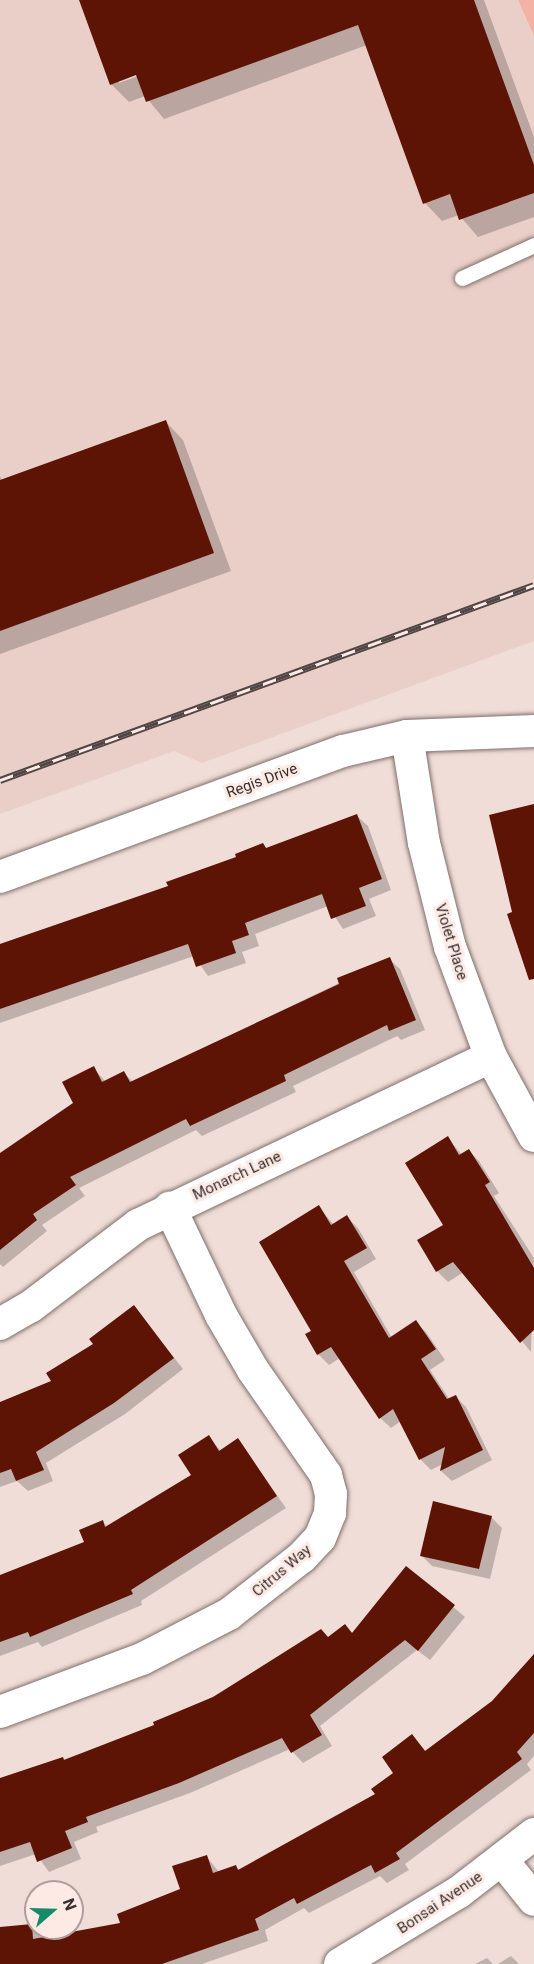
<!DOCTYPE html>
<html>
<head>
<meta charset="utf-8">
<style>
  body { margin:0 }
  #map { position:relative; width:534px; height:1964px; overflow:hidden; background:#f0ddd8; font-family:Roboto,sans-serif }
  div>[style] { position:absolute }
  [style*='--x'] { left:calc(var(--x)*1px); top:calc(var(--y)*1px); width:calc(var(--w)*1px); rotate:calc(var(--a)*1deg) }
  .built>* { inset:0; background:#eacfc8 }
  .green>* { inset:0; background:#f3b2a3 }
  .shadow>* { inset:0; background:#0003 }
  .building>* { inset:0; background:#5e1405 }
  .roads { filter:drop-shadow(0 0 2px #7f6e6a) drop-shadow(0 0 2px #7f6e6a) }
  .lane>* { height:15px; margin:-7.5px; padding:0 7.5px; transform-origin:7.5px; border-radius:7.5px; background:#fff }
  .street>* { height:32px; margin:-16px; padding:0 16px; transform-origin:16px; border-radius:16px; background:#fff }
  .rail>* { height:7px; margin-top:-3.5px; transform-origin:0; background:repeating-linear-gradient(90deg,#feeae5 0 14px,#504745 0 28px); box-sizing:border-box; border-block:2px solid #504745 }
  span { translate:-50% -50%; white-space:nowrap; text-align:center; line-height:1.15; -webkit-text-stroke:6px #feeae5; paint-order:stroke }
  .street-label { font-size:15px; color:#372f2e }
  .north { position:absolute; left:24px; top:1880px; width:60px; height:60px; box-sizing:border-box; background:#feeae5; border:2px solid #ae9f9c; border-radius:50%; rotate:70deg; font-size:16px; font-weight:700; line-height:24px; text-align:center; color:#372f2e }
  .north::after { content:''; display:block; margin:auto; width:21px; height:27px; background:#178a6b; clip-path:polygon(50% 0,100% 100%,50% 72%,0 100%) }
</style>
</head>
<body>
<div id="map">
  <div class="built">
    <i style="clip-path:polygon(0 0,518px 0,534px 36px,534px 641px,202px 763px,174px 751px,0 814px)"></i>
  </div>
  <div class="green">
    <i style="clip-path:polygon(518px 0,534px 0,534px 36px)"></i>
  </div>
  <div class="shadow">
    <i style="clip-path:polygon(evenodd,83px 0,484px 0,534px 137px,534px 217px,478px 237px,459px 215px,442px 221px,425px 203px,367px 45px,164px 119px,145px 96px,129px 102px,111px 84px,83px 0,143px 71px,144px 74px,119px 83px,119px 80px,143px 71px)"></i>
    <i style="clip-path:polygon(166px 422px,183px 440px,231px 571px,0 654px,0 476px,2px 481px)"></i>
    <i style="clip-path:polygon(357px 816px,368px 826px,391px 890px,369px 899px,376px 916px,343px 929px,328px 906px,255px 934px,259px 946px,242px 952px,246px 963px,208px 976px,194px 956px,0 1023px,0 944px,170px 887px,263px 845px,267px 849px)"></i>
    <i style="clip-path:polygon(389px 959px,400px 969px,425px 1030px,401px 1040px,397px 1036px,293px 1086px,296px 1092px,202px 1136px,196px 1130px,79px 1188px,85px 1196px,42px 1225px,47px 1231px,3px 1267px,0 1264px,0 1162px,75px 1104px,93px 1068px,106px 1082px,124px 1073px,133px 1082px)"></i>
    <i style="clip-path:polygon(448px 1138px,462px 1155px,469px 1151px,479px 1161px,499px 1193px,494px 1196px,534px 1258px,531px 1352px,464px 1272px,448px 1282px,437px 1271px,445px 1225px)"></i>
    <i style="clip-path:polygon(319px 1207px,334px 1225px,347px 1217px,358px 1228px,376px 1259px,354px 1272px,392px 1338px,415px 1322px,426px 1332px,445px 1360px,430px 1370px,450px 1400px,456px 1397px,466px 1407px,492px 1460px,452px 1481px,441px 1471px,443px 1464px,431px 1470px,420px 1459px,401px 1421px,391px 1428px,380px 1418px,340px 1358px,329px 1365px,318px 1354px,313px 1331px)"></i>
    <i style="clip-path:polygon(134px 1307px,183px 1369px,125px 1414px,46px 1463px,53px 1481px,28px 1491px,17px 1481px,0 1487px,0 1404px,53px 1382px)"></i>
    <i style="clip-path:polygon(209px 1437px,221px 1451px,238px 1440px,286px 1508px,141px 1601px,142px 1605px,42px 1647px,38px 1642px,0 1656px,0 1576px,86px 1543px,103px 1522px,108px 1527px,193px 1475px)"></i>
    <i style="clip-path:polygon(491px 1517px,502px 1528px,490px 1579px,432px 1566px,421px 1555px)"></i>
    <i style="clip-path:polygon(407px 1568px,465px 1617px,430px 1660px,417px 1650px,320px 1726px,332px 1746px,303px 1763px,290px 1749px,190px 1793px,96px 1827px,98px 1832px,74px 1842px,81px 1859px,49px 1872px,36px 1854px,0 1866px,0 1788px,7px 1780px,156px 1726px,328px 1638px,345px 1626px,353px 1634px)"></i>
    <i style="clip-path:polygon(534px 1656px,534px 1756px,527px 1764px,531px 1770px,405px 1864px,409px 1870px,387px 1883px,380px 1876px,309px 1913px,304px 1908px,265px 1930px,268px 1941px,202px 1964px,0 1964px,0 1929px,31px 1926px,42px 1939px,122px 1925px,182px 1890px,206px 1856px,219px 1872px,236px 1867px,240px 1870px,377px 1795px,395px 1774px,412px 1736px,427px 1752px,493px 1702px)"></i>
    <i style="clip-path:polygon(511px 1956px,519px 1964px,498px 1964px)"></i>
    <i style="clip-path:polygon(487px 1958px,493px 1964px,475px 1964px)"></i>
  </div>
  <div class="building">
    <i style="clip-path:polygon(79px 0,474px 0,534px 165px,534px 193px,459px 220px,450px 194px,423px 204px,358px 25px,146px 102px,136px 75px,110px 85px)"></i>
    <i style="clip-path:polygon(166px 420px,214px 553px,0 631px,0 480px)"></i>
    <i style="clip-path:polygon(534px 804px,534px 979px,529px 980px,507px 914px,512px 912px,489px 815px)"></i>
    <i style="clip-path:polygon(357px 814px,382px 879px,359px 888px,366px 906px,331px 919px,322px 894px,245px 923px,249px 935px,232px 941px,236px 953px,196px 967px,188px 944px,0 1009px,0 944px,168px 886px,166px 882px,236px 857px,235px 854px,263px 843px,266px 848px)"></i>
    <i style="clip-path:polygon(390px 957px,416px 1020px,389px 1031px,387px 1025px,284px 1075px,286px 1081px,190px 1126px,186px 1119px,70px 1177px,76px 1185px,33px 1214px,37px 1220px,0 1250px,0 1153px,73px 1103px,62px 1082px,94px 1066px,102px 1082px,124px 1071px,130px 1082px,339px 984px,337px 978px)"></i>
    <i style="clip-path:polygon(448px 1136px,459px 1155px,469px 1149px,490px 1182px,485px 1185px,534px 1268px,534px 1330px,520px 1343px,453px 1262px,436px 1272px,417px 1240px,443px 1225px,405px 1163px)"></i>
    <i style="clip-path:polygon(319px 1205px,331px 1225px,347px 1215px,367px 1248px,344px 1261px,389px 1338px,416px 1320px,436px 1349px,421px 1359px,447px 1399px,456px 1395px,483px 1450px,440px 1471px,445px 1447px,419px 1460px,393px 1409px,379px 1419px,331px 1347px,317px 1355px,305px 1334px,311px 1331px,259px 1242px)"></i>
    <i style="clip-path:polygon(134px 1305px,174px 1358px,114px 1403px,36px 1452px,44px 1470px,16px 1481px,11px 1469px,0 1473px,0 1402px,51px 1381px,46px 1373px,93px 1344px,89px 1339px)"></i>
    <i style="clip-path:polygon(209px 1435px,219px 1451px,238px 1438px,277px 1496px,131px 1590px,133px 1594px,30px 1637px,28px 1632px,0 1642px,0 1575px,84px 1542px,79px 1530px,103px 1520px,105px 1527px,191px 1475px,178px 1455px)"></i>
    <i style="clip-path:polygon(433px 1501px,492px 1516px,479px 1569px,420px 1556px)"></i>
    <i style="clip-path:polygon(406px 1566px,455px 1605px,418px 1651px,405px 1640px,310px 1715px,322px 1735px,291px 1753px,282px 1738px,179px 1783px,86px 1817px,88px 1822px,65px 1831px,72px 1848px,37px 1862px,30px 1842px,0 1852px,0 1778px,63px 1757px,64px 1760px,154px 1725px,153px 1722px,213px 1697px,321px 1629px,328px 1637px,345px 1624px,352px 1633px)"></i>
    <i style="clip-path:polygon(534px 1654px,534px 1733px,517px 1752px,522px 1759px,396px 1853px,400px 1859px,375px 1873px,371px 1865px,297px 1904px,294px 1898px,255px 1919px,259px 1930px,162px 1964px,0 1964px,0 1927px,32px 1924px,33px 1939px,120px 1923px,117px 1914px,180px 1889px,172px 1866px,207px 1855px,213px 1873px,236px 1865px,238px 1870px,375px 1794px,371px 1789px,393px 1773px,382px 1757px,412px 1734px,425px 1751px,492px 1701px)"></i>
  </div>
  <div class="roads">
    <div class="lane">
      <i style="--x:462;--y:278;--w:79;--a:-24.6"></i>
    </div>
    <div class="street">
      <i style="--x:407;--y:736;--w:108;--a:81"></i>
      <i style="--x:424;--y:843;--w:107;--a:76"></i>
      <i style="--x:450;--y:947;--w:117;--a:69.6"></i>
      <i style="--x:491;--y:1057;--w:90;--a:61.4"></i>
      <i style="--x:0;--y:877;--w:365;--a:-20.2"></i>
      <i style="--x:343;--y:751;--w:66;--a:-13.2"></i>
      <i style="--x:407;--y:736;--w:127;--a:-2.3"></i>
      <i style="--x:0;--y:1324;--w:34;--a:-30"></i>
      <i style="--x:30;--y:1307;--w:136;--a:-37.2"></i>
      <i style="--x:138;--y:1225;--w:391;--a:-25.5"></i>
      <i style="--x:0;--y:1712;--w:152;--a:-20.5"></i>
      <i style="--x:142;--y:1659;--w:98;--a:-27.3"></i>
      <i style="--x:229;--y:1614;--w:93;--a:-38"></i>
      <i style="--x:302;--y:1557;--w:26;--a:-47"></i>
      <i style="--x:320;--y:1538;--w:27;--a:-68"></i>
      <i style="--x:330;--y:1513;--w:19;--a:-87"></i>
      <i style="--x:331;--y:1494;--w:20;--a:-105"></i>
      <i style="--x:326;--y:1475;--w:128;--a:-124.8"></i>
      <i style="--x:253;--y:1370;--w:64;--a:-120.2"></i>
      <i style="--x:221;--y:1315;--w:119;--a:-115.5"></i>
      <i style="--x:502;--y:1860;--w:51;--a:51.3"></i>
      <i style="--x:340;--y:1964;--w:139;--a:-31.2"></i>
      <i style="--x:459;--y:1892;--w:95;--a:-37.7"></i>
    </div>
  </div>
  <div class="rail">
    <i style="--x:0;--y:780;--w:568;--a:-20.06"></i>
  </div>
  <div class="street-label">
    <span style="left:262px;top:781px;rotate:-20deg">Regis Drive</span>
    <span style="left:451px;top:942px;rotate:73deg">Violet Place</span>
    <span style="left:237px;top:1176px;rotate:-25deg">Monarch Lane</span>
    <span style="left:282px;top:1571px;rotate:-40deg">Citrus Way</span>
    <span style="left:440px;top:1903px;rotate:-34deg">Bonsai Avenue</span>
  </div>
  <div class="north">N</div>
</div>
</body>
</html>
